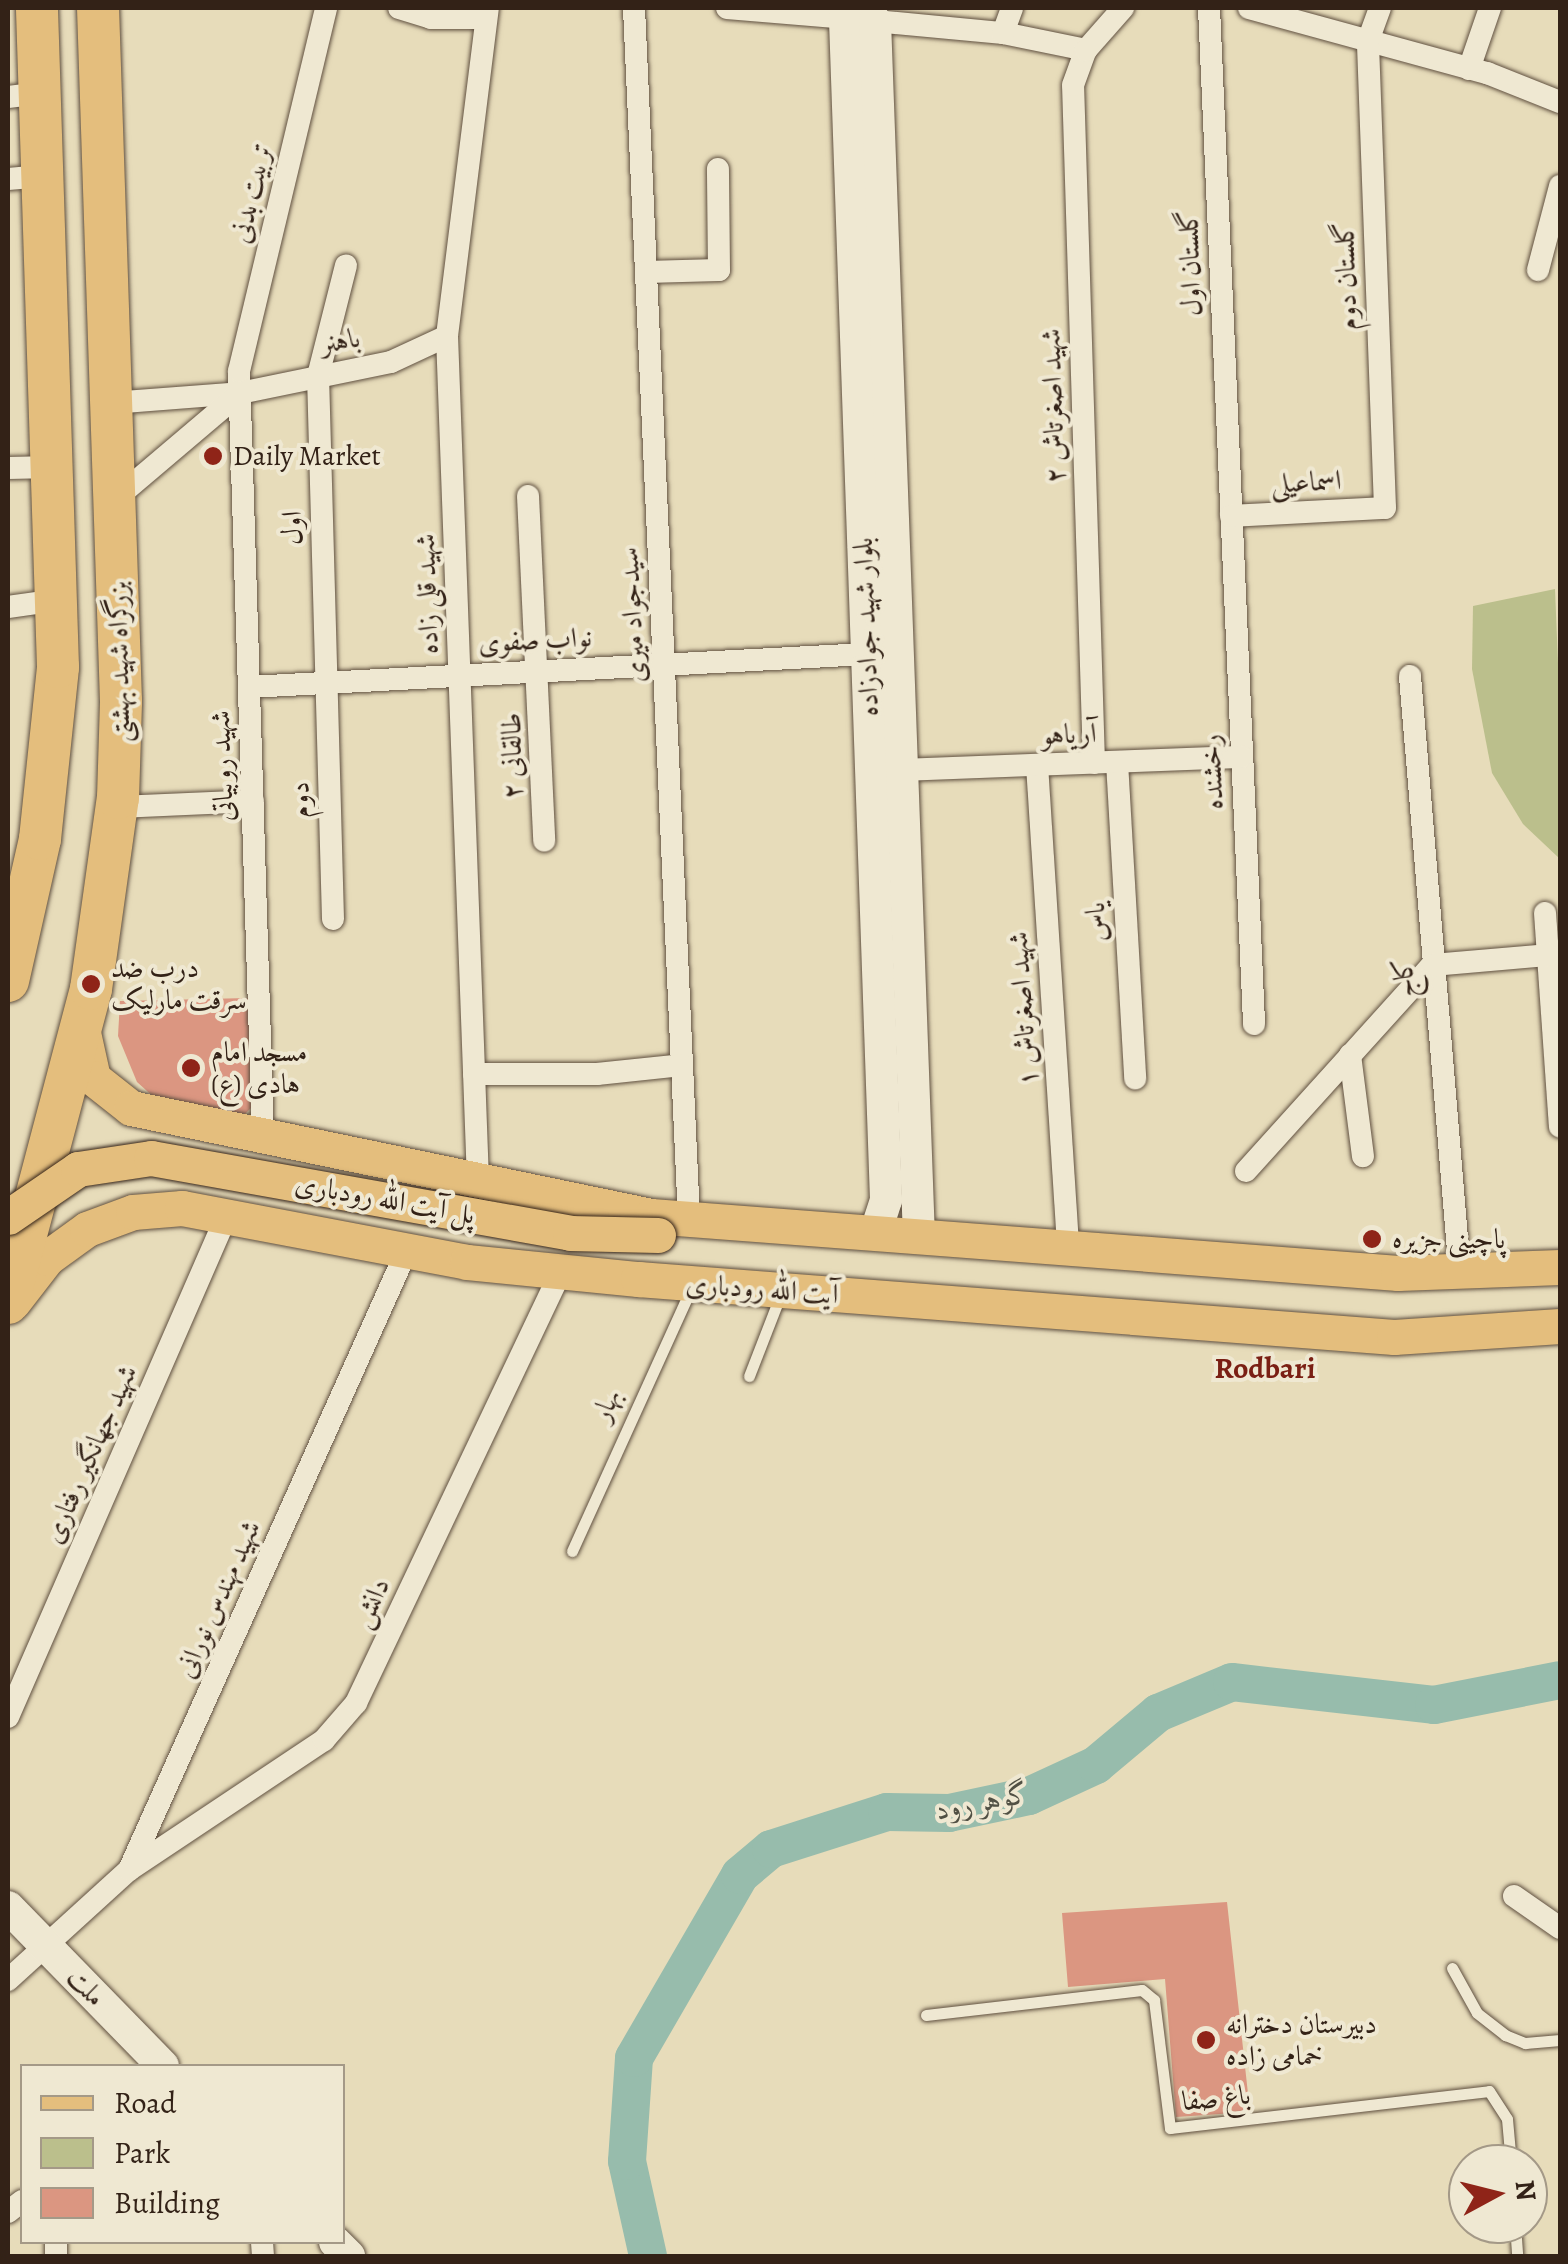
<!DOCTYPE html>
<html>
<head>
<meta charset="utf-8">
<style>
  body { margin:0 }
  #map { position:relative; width:1568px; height:2264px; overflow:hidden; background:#e7dcba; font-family:Alegreya,Amiri,serif }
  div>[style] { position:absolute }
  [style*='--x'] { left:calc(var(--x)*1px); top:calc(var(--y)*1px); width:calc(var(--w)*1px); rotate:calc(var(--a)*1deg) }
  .green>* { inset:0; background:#bbbf8c }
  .river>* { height:38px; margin:-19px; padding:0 19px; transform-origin:19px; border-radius:19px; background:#97bcac }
  .building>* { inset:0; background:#db9681 }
  .roads { filter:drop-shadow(0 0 2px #605040) drop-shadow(0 0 2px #605040) }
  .lane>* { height:11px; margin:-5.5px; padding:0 5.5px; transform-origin:5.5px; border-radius:5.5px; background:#efe8d2 }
  .street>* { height:22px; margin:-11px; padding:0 11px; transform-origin:11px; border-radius:11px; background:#efe8d2 }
  .secondary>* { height:32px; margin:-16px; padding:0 16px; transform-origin:16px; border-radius:16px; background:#efe8d2 }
  .primary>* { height:35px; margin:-17.5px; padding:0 17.5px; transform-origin:17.5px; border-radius:17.5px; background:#e4be7d }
  .highway>* { height:42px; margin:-21px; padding:0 21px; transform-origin:21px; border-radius:21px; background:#e4be7d }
  .bridges { filter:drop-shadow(0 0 2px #332217) drop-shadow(0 0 2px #332217) }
  .primary-bridge>* { height:35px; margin:-17.5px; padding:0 17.5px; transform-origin:17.5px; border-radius:17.5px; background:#e4be7d }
  .dots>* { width:28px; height:28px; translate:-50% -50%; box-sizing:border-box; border:5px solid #efe8d2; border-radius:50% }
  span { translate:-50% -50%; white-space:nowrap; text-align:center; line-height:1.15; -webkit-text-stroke:8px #efe8d2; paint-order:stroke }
  .street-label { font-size:28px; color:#332217 }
  .poi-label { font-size:28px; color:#332217 }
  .left { translate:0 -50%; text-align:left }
  .neighbourhood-label { font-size:30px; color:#7a1f14; font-weight:700 }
  .water-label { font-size:30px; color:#515044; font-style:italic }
  .frame { position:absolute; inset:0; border:10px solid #332217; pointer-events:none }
  .legend { position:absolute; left:20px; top:2064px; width:325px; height:180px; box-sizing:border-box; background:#efe8d2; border:2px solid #a49987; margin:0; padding:12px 18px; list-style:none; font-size:30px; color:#332217 }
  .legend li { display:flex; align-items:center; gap:20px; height:50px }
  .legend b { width:50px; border:2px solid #a49987 }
  .north { position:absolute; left:1448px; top:2144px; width:100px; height:100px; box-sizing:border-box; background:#efe8d2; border:2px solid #a49987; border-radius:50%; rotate:83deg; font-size:28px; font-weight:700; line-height:40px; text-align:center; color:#332217 }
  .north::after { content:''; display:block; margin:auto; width:35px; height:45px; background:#8f2418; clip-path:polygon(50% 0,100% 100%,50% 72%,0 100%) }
</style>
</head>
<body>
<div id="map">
  <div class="green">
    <i style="clip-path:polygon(1555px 589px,1560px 713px,1560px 859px,1523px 824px,1492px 773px,1472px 669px,1473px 606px)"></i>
  </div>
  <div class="river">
    <i style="--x:648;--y:2256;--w:97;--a:-102.5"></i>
    <i style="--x:627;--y:2161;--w:103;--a:-86.1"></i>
    <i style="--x:634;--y:2058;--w:211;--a:-59.9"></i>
    <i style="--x:740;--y:1875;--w:40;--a:-40"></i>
    <i style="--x:771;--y:1849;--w:122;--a:-17.7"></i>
    <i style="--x:887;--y:1812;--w:62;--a:0.9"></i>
    <i style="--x:949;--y:1813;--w:82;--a:-12"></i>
    <i style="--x:1029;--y:1796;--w:74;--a:-24.8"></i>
    <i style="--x:1096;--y:1765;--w:81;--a:-40"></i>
    <i style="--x:1158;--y:1713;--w:80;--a:-22.7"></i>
    <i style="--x:1232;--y:1682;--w:203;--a:6.5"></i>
    <i style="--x:1434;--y:1705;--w:128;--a:-11.2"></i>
  </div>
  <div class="building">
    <i style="clip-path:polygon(248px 998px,253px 1106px,245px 1114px,157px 1100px,137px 1082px,118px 1036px,120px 1001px)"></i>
    <i style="clip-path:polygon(1227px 1902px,1250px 2112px,1176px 2117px,1165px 1979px,1068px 1987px,1062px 1913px)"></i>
  </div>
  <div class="roads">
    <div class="lane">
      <i style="--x:749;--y:1376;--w:86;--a:-68.8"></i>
      <i style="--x:572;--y:1551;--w:290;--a:-65.6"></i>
      <i style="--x:1452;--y:1968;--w:51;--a:60.9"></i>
      <i style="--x:1477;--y:2013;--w:36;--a:38"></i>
      <i style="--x:1505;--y:2035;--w:22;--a:22"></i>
      <i style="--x:1525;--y:2043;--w:35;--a:-5"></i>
      <i style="--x:926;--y:2015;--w:217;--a:-6.6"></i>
      <i style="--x:1142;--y:1990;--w:16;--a:40"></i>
      <i style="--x:1154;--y:2000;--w:129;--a:82.9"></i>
      <i style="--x:1170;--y:2128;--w:321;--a:-6.6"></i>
      <i style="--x:1489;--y:2091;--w:33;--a:57"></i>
      <i style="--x:1507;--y:2119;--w:45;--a:84.9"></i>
      <i style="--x:1515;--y:2224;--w:32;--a:86"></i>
    </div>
    <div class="street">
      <i style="--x:399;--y:8;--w:34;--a:17"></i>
      <i style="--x:431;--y:18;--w:54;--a:0"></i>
      <i style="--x:634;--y:8;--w:1213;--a:87.4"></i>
      <i style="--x:727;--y:8;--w:118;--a:4.8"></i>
      <i style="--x:1209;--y:8;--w:1017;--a:87.46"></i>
      <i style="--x:1249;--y:8;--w:247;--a:15.3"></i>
      <i style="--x:1487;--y:73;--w:79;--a:21.7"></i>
      <i style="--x:875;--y:21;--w:129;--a:5.4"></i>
      <i style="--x:1003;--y:33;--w:85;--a:11.6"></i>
      <i style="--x:1003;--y:33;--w:27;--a:-70"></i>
      <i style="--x:1469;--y:69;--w:65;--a:-71"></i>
      <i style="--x:8;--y:97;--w:32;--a:-7"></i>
      <i style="--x:8;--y:179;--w:35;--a:-5"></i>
      <i style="--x:1538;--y:270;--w:87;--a:-75.3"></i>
      <i style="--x:646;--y:272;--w:73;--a:-1.6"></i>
      <i style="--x:719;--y:270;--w:101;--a:-90.6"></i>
      <i style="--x:111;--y:403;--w:129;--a:-4.4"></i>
      <i style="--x:240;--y:393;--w:154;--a:-11.6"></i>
      <i style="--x:391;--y:362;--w:62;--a:-24.9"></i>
      <i style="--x:8;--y:468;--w:45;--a:-1.3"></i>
      <i style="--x:528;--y:496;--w:345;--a:87.3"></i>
      <i style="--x:114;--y:500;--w:165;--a:-40.3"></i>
      <i style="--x:1231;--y:516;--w:154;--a:-3"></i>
      <i style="--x:1385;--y:508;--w:467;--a:-92.1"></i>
      <i style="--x:1368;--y:41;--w:35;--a:-70"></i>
      <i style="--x:8;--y:607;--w:49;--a:-8.1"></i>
      <i style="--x:1410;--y:676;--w:600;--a:85.22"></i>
      <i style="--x:249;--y:687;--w:619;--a:-3.06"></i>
      <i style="--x:1117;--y:762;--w:317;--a:86.7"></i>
      <i style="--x:1094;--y:763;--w:678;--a:-91.77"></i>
      <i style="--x:1073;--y:85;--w:37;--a:-70"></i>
      <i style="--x:1086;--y:50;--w:56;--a:-48.6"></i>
      <i style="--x:1037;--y:765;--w:485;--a:86.3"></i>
      <i style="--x:899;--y:770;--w:342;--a:-2.2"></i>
      <i style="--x:118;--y:807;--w:135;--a:-2.5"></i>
      <i style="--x:1545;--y:913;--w:214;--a:86"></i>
      <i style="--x:333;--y:919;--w:543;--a:-91.58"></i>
      <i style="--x:318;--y:376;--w:114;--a:-75.8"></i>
      <i style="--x:1350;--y:1055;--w:102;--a:82.7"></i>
      <i style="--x:474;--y:1074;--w:123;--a:0"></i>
      <i style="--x:597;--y:1074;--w:85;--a:-6"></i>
      <i style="--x:263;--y:1136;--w:765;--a:-91.8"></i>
      <i style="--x:239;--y:371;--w:373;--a:-76.5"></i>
      <i style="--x:1246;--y:1171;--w:278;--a:-47.9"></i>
      <i style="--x:1432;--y:965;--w:116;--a:-4.9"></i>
      <i style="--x:478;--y:1181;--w:846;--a:-92.1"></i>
      <i style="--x:447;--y:336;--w:331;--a:-82.9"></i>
      <i style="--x:8;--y:1717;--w:548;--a:-66.43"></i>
      <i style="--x:129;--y:1870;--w:234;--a:-33.7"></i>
      <i style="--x:324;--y:1740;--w:49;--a:-49.1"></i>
      <i style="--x:356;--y:1703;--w:477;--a:-64.6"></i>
      <i style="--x:1514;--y:1896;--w:56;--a:34.8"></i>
      <i style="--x:8;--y:1980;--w:164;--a:-42.3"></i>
      <i style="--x:129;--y:1870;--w:679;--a:-65.85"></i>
      <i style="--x:8;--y:2212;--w:18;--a:-38"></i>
      <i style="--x:56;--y:2242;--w:14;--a:90"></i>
      <i style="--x:262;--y:2242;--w:14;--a:86"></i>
    </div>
    <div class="secondary">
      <i style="--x:875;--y:1234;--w:36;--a:-72"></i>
      <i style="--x:886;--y:1200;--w:1183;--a:-91.99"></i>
      <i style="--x:845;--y:18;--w:30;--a:6"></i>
      <i style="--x:875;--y:21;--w:1217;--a:87.93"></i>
      <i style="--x:8;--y:1907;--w:222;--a:45.7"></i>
      <i style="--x:335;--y:2242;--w:20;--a:45"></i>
    </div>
    <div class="primary">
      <i style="--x:82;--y:1028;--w:51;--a:77.6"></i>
      <i style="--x:93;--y:1078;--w:48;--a:38.3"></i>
      <i style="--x:131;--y:1108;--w:531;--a:11.73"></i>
      <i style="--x:651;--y:1216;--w:749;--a:4.36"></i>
      <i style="--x:1398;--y:1273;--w:162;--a:-2.1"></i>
      <i style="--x:13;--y:1302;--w:56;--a:-52.3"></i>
      <i style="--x:47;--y:1258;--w:49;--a:-35.9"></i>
      <i style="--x:87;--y:1229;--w:49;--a:-20.3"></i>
      <i style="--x:133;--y:1212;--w:49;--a:-4.7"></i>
      <i style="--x:182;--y:1208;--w:290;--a:10.7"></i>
      <i style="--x:467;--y:1262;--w:172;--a:5.7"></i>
      <i style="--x:638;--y:1279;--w:758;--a:4.39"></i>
      <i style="--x:1394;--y:1337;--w:166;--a:-3.8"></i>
    </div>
    <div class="highway">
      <i style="--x:8;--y:981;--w:146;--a:-77.3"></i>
      <i style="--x:40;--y:839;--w:173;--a:-84"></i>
      <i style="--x:58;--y:667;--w:659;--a:-91.83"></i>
      <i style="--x:8;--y:1303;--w:325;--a:-75.2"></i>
      <i style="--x:91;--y:989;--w:193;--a:-82"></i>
      <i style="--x:118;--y:798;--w:97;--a:-88.2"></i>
      <i style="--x:121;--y:701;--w:693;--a:-91.9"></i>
    </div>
  </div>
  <div class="bridges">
    <div class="primary-bridge">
      <i style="--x:8;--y:1217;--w:85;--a:-34.4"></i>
      <i style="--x:78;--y:1169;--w:74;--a:-8.6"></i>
      <i style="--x:151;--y:1158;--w:426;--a:10.1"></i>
      <i style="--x:570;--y:1233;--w:88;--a:1.3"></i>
    </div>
  </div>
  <div class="dots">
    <i style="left:213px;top:456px;background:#8f2418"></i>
    <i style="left:91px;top:984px;background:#8f2418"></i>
    <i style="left:191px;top:1068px;background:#8f2418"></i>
    <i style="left:1372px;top:1239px;background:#8f2418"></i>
    <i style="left:1206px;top:2040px;background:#8f2418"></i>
  </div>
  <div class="street-label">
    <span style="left:251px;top:193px;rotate:-77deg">تربیت بدنی</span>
    <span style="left:1190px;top:263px;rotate:-92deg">گلستان اول</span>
    <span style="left:1346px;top:276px;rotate:-92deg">گلستان دوم</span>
    <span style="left:340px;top:341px;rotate:-11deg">باهنر</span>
    <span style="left:1053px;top:406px;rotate:-92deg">شهید اصغرتاش ۲</span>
    <span style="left:1306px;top:482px;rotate:-3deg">اسماعیلی</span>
    <span style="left:292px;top:528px;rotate:-91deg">اول</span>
    <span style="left:427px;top:594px;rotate:-92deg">شهید قلی زاده</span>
    <span style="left:632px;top:615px;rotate:-93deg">سیدجواد میری</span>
    <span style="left:866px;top:627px;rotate:-92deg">بلوار شهید جوادزاده</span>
    <span style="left:535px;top:640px;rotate:-3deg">نواب صفوی</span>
    <span style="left:119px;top:662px;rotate:-91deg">بزرگراه شهید بهشتی</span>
    <span style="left:1069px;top:734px;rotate:-2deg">آریاهو</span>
    <span style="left:512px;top:756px;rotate:-91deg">طالقانی ۲</span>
    <span style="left:222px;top:766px;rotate:-92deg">شهید روبیاتی</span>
    <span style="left:1212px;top:772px;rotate:-93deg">رخشنده</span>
    <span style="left:300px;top:800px;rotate:-92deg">دوم</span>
    <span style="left:1096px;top:922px;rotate:-93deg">یاس</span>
    <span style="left:1404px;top:978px;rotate:-96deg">کاج</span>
    <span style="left:1023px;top:1009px;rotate:-94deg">شهید اصغرتاش ۱</span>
    <span style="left:385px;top:1199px;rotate:10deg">پل آیت الله رودباری</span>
    <span style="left:762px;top:1289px;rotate:4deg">آیت الله رودباری</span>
    <span style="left:606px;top:1405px;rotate:-66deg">بهار</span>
    <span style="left:90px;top:1454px;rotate:-66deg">شهید جهانگیر رفتاری</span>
    <span style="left:218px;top:1599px;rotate:-66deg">شهید مهندس نورانی</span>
    <span style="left:371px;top:1603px;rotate:-65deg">دانش</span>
    <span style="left:86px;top:1987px;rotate:46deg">ملت</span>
    <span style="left:1216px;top:2098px;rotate:-6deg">باغ صفا</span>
  </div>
  <div class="poi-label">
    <span class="left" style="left:233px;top:456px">Daily Market</span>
    <span class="left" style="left:111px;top:984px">درب ضد<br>سرقت مارلیک</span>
    <span class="left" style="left:211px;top:1068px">مسجد امام<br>هادی (ع)</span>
    <span class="left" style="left:1392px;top:1239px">پاچینی جزیره</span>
    <span class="left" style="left:1226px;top:2040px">دبیرستان دخترانه<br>خمامی زاده</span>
  </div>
  <div class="neighbourhood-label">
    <span style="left:1265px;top:1368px">Rodbari</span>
  </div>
  <div class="water-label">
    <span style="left:983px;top:1801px;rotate:-11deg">گوهر رود</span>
  </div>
  <div class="frame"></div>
  <ul class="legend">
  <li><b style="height:12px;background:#e4be7d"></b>Road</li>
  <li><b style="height:28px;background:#bbbf8c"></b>Park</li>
  <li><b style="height:28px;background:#db9681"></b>Building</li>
  </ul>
  <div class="north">N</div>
</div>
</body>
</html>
